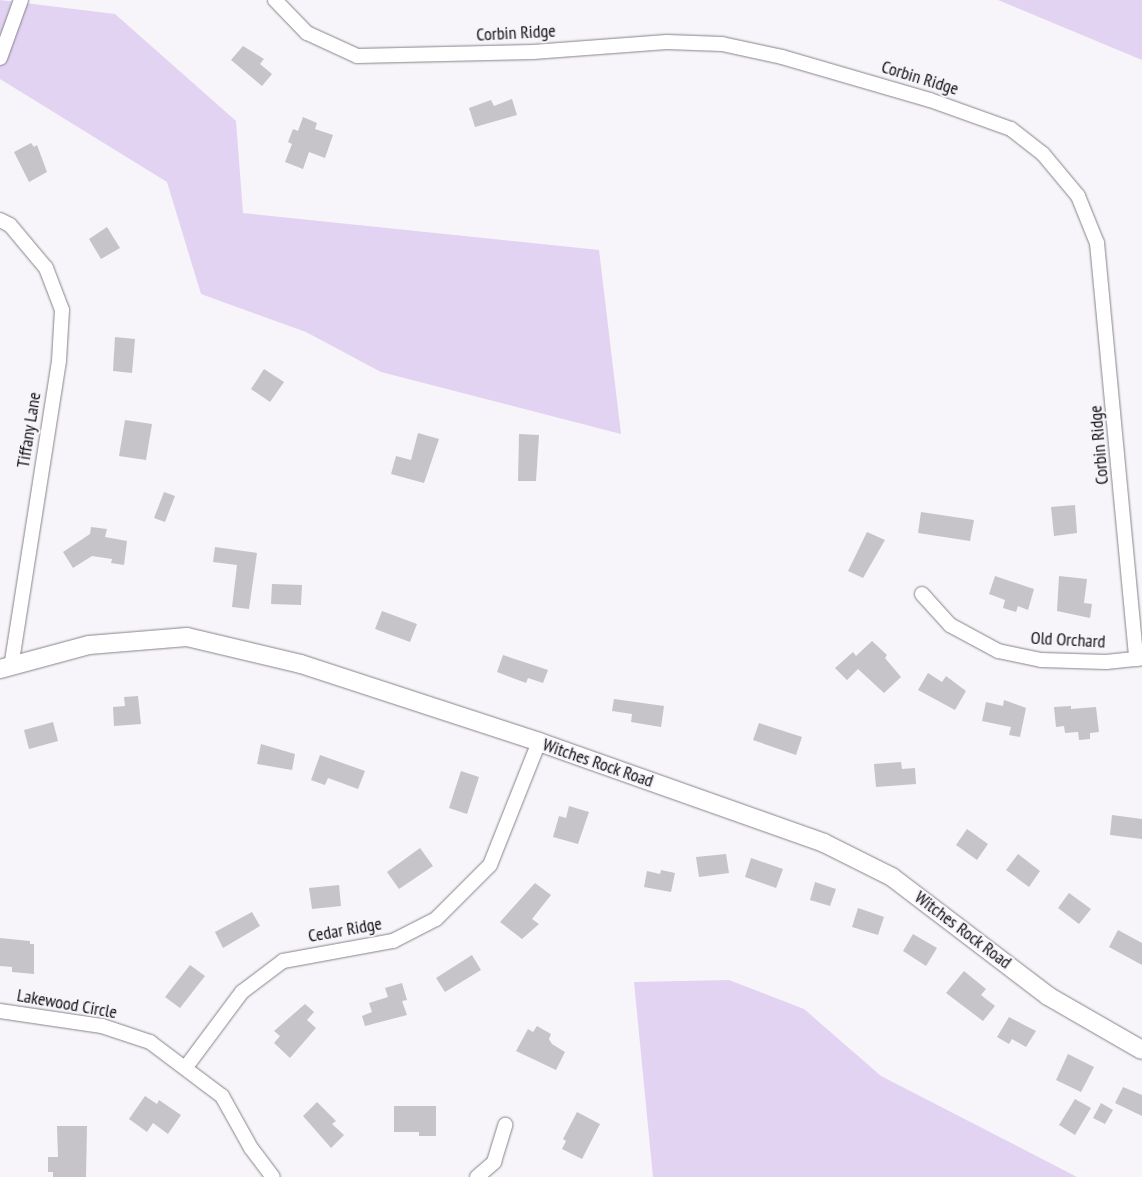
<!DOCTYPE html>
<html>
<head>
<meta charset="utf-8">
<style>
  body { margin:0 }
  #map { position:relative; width:1142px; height:1177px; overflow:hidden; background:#f7f4fa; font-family:"PT Sans Narrow",sans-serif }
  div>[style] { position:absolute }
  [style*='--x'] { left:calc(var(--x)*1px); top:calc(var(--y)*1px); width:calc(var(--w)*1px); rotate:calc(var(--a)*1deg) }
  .green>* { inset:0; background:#e2d3f3 }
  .building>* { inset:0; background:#c6c4c9 }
  .roads { filter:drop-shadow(0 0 1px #878489) drop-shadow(0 0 1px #878489) }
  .minor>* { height:14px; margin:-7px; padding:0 7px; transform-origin:7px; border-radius:7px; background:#fff }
  .tertiary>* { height:18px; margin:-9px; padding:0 9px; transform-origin:9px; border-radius:9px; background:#fff }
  span { translate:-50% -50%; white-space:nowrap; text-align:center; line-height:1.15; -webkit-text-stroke:4px #f7f4fa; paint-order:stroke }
  .street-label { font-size:18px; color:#0f0f11 }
</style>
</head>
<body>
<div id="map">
  <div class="green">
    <i style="clip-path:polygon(0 0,115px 14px,236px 121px,243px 213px,599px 250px,621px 434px,381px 372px,306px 332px,201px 294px,167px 182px,0 79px)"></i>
    <i style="clip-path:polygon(998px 0,1142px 0,1142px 60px)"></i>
    <i style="clip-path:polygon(729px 980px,804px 1009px,881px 1076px,1077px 1177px,653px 1177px,634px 982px)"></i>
  </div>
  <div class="building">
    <i style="clip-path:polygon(243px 46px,264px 59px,260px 64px,272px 74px,262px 86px,231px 60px)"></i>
    <i style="clip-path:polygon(512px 99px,517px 115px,475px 127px,469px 108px,491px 100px,494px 106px)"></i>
    <i style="clip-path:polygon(303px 117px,317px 123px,315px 129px,333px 135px,325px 158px,309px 152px,303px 169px,285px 162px,292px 144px,288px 142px,293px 129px,298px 131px)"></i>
    <i style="clip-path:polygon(31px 143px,34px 147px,37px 145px,47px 172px,29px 182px,14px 152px)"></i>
    <i style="clip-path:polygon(107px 227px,120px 248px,101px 259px,89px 239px)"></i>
    <i style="clip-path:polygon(115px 337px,135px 339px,132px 373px,113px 371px)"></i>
    <i style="clip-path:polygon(264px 369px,284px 382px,270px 402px,251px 389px)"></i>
    <i style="clip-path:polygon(125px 420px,152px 424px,146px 460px,119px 456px)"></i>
    <i style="clip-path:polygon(418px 433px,439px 439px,424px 483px,391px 474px,396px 456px,411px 460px)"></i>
    <i style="clip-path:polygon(519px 434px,539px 435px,536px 481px,518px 481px)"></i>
    <i style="clip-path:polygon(164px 492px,175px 496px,165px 522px,154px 518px)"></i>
    <i style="clip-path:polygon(1075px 505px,1077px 533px,1054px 536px,1051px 507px)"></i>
    <i style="clip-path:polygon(921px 512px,974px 520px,970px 541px,918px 533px)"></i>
    <i style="clip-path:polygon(91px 527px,107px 529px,105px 537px,127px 541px,124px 565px,111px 563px,112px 559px,92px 556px,73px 568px,63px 552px,90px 534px)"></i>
    <i style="clip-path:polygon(867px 532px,885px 540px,863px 578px,848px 571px)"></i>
    <i style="clip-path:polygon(215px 547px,257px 553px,249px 609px,232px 607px,237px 565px,213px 562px)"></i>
    <i style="clip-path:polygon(995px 576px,1034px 589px,1028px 610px,1018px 606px,1016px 612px,1003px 608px,1005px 600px,989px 594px)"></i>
    <i style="clip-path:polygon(1059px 576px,1087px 579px,1084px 603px,1092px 604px,1090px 618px,1057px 611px)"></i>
    <i style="clip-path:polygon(272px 584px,302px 585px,301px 605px,271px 604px)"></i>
    <i style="clip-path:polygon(382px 611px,417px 624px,410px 642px,375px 629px)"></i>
    <i style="clip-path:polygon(872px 641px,887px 655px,885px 658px,901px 677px,884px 693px,858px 669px,847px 680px,835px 668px,853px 652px,856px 656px)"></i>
    <i style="clip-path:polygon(503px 655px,548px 670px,543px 683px,528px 678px,526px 683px,497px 672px)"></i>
    <i style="clip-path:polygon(928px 673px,942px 682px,946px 676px,966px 691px,955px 710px,918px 690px)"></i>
    <i style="clip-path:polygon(138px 696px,141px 724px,114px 726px,113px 707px,125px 706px,124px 697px)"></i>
    <i style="clip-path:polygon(614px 699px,664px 706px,661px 727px,631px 722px,632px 714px,612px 711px)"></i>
    <i style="clip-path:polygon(1004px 700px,1026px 708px,1020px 737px,1009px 735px,1011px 727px,982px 721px,986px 702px,1003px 706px)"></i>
    <i style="clip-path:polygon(1071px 706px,1071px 709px,1096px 707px,1099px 732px,1090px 733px,1090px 739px,1079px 740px,1078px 732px,1065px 733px,1064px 726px,1056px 727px,1054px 707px)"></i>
    <i style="clip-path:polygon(53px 722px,58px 741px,29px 749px,24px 730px)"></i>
    <i style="clip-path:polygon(759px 723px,802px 737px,796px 755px,753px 740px)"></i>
    <i style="clip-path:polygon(261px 744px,295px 754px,292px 770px,257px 764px)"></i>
    <i style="clip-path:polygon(320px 755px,365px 771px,358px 789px,328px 778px,325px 785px,311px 780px)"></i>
    <i style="clip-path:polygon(901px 762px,902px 769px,915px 768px,916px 784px,876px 787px,874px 764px)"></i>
    <i style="clip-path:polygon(461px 771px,479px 777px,467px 814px,449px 808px)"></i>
    <i style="clip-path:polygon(569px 806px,589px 812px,578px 844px,553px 837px,559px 816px,566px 818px)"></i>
    <i style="clip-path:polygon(1112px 815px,1142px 819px,1142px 839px,1110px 835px)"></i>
    <i style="clip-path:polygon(967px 829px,988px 844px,977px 860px,956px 845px)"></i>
    <i style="clip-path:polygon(420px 848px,433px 866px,399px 889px,387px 872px)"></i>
    <i style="clip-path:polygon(726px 854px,729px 873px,699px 877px,696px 857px)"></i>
    <i style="clip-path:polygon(1018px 854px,1040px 871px,1029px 887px,1006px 870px)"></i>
    <i style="clip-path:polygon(751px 858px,783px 869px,776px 888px,745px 877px)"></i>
    <i style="clip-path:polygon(661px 870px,675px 873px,671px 892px,644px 887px,647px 871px,660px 874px)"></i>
    <i style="clip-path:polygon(815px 882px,836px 889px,830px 906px,810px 900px)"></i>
    <i style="clip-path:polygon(535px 883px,551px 895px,532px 919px,539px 924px,522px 939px,500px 922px)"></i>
    <i style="clip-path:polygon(339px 885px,341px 906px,312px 909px,309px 888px)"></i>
    <i style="clip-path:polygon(1069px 893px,1091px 909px,1079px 924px,1058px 908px)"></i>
    <i style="clip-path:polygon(858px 908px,884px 917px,878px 935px,852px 927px)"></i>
    <i style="clip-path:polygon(252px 912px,260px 926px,223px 948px,215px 932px)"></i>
    <i style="clip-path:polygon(1118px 930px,1142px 943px,1142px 965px,1109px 947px)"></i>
    <i style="clip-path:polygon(913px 934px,937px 948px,926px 966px,903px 951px)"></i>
    <i style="clip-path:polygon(0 938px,30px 941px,30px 944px,34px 944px,34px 974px,12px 972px,12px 967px,0 966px)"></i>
    <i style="clip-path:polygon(472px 955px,481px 970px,445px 992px,436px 978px)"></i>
    <i style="clip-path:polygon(190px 965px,205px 976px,180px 1008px,165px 997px)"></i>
    <i style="clip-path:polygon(964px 971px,986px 989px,981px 995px,995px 1006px,983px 1021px,946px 993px)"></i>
    <i style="clip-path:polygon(402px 983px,407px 1000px,402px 1001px,407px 1015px,365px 1026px,362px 1016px,372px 1012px,369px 1003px,388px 997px,385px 988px)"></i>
    <i style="clip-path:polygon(305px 1004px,314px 1012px,307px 1020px,316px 1028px,290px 1058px,274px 1043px,280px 1036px,274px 1031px)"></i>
    <i style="clip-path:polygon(1009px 1017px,1036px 1031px,1026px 1047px,1012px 1039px,1009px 1044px,997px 1037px)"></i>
    <i style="clip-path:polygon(537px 1026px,551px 1034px,549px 1039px,552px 1044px,565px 1052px,556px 1070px,516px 1051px,528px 1029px,533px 1032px)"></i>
    <i style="clip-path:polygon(1068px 1054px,1094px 1067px,1081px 1092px,1056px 1080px)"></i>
    <i style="clip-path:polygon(1123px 1087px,1142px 1095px,1142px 1116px,1115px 1103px)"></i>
    <i style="clip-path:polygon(145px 1096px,157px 1104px,159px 1100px,181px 1115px,168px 1134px,153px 1123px,147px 1132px,129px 1119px)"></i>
    <i style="clip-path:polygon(1075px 1099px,1091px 1108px,1075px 1135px,1059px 1125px)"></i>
    <i style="clip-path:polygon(317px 1102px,336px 1121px,332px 1124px,344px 1135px,331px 1148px,303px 1116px)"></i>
    <i style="clip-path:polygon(1101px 1103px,1113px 1110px,1105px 1124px,1093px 1118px)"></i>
    <i style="clip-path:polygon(394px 1106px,436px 1106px,436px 1136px,419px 1136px,419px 1132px,394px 1132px)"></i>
    <i style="clip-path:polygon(577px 1112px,600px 1124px,582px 1159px,562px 1149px,566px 1141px,563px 1139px)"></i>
    <i style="clip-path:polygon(57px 1126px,87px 1126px,86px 1177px,53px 1177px,53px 1172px,48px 1172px,48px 1157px,58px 1157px)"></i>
  </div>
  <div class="roads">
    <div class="minor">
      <i style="--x:275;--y:0;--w:46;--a:45.9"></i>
      <i style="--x:307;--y:33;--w:55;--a:24.7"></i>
      <i style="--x:357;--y:56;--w:176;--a:-1.3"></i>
      <i style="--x:533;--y:52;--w:134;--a:-4.3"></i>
      <i style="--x:667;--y:42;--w:55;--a:2.1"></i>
      <i style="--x:722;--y:44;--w:61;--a:12.2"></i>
      <i style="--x:782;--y:57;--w:154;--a:16.2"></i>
      <i style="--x:930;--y:100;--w:86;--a:19.7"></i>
      <i style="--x:1011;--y:129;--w:41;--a:38"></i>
      <i style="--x:1043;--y:154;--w:55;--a:50.2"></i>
      <i style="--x:1078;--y:196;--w:51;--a:68"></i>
      <i style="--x:1097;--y:243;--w:418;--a:84.6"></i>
      <i style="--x:0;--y:58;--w:62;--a:-70.1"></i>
      <i style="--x:0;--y:220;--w:11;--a:27"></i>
      <i style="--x:10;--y:225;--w:56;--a:50.1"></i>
      <i style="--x:46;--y:268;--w:45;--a:69.1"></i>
      <i style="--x:62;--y:310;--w:51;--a:93.4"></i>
      <i style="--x:59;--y:361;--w:309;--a:98.9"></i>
      <i style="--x:922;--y:594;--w:42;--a:47.9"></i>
      <i style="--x:950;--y:625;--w:55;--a:28.4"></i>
      <i style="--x:998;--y:651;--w:44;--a:11.8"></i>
      <i style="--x:1041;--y:660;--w:65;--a:1.8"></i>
      <i style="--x:1106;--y:662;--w:36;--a:-6"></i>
      <i style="--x:0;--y:1011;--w:103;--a:8.4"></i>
      <i style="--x:102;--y:1026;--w:51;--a:18.4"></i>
      <i style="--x:150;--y:1042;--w:90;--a:36.9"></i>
      <i style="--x:222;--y:1096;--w:60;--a:60.9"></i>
      <i style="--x:251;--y:1148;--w:36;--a:53"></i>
      <i style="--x:186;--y:1067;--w:94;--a:-53.3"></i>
      <i style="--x:242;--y:992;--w:51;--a:-37.1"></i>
      <i style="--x:283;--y:961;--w:112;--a:-10.3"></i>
      <i style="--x:393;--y:941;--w:48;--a:-27.1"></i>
      <i style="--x:436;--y:919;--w:76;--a:-45"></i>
      <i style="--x:490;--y:865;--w:132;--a:-68.3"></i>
      <i style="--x:477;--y:1177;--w:23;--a:-41"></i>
      <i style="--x:494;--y:1162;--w:39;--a:-73"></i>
    </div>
    <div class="tertiary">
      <i style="--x:0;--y:669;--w:92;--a:-15.1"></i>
      <i style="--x:89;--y:645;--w:98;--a:-4.7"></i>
      <i style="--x:187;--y:637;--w:117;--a:13.3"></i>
      <i style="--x:301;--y:664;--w:250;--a:18.1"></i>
      <i style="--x:539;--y:742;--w:302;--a:19.5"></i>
      <i style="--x:824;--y:843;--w:76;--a:26.6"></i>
      <i style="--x:892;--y:877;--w:196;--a:37.3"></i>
      <i style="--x:1048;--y:996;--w:108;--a:29.9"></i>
    </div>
  </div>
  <div class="street-label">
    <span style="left:516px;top:33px;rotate:-3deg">Corbin Ridge</span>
    <span style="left:920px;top:78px;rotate:17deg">Corbin Ridge</span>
    <span style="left:29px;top:430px;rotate:-81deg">Tiffany Lane</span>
    <span style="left:1099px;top:445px;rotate:-95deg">Corbin Ridge</span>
    <span style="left:1068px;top:640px;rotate:3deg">Old Orchard</span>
    <span style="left:598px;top:763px;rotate:19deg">Witches Rock Road</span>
    <span style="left:345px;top:930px;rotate:-10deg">Cedar Ridge</span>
    <span style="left:963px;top:930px;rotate:37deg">Witches Rock Road</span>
    <span style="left:67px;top:1004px;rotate:10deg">Lakewood Circle</span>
  </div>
</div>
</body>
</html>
